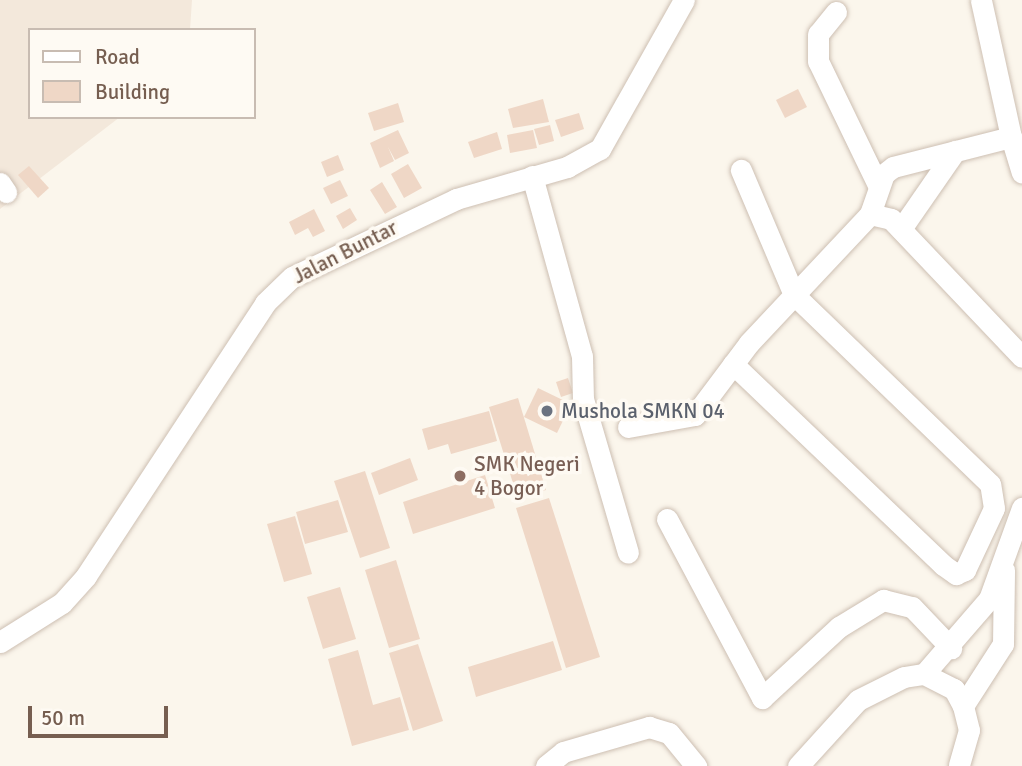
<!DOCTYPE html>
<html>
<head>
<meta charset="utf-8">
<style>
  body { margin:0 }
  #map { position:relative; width:1022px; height:766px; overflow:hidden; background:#fbf6ec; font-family:Signika,sans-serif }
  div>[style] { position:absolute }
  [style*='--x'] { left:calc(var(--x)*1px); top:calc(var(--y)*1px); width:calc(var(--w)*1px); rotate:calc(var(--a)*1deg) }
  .residential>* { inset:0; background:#f3e8db }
  .building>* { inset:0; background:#efd7c6 }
  .roads { filter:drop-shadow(0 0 2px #cdbfb2) drop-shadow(0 0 2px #cdbfb2) }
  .street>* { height:21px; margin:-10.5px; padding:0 10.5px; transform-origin:10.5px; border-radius:10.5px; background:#fff }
  .dots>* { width:19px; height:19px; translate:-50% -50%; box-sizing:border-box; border:4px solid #fefaf3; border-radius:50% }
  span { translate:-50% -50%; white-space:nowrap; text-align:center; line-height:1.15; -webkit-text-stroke:7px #fefaf3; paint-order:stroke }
  .street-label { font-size:21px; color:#765e50 }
  .worship-label { font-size:21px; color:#5b616d }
  .left { translate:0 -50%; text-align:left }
  .education-label { font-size:21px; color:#785e54 }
  .legend { position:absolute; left:28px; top:28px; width:228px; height:91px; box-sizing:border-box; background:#fefaf3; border:2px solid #c8bcb2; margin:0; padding:9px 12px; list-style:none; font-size:21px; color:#765e50 }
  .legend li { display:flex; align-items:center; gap:14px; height:35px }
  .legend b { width:35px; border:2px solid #c8bcb2 }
  .scale { position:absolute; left:28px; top:706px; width:140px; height:32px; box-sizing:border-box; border:4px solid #765e50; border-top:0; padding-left:9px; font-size:21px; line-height:24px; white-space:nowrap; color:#765e50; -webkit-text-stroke:5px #fefaf3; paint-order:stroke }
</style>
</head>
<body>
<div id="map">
  <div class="residential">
    <i style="clip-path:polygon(0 0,192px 0,190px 30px,30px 30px,30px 117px,120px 117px,0 209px)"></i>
  </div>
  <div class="building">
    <i style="clip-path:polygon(798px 89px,807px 107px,785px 118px,776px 100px)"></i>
    <i style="clip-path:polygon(543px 99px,549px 122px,513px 128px,508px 109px)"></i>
    <i style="clip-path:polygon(398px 103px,404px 122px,374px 131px,368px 113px)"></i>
    <i style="clip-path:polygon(579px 113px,584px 129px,561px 137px,555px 120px)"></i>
    <i style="clip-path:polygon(550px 125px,554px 141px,539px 145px,534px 129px)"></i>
    <i style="clip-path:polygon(398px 130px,409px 153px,395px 160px,388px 147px,394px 161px,380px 168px,370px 143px)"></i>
    <i style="clip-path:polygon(533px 130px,537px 148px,510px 153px,507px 135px)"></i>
    <i style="clip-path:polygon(497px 132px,502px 149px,474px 158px,468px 142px)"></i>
    <i style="clip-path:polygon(338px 155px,344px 170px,327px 177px,321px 162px)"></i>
    <i style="clip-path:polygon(408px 164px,422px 188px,404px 198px,391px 174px)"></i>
    <i style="clip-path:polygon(29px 166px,49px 188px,38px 198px,18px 175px)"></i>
    <i style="clip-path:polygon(340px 180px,348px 196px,331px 204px,323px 188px)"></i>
    <i style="clip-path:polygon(382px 182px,397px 207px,385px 214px,370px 190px)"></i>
    <i style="clip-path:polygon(350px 208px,357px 220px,343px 229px,336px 216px)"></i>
    <i style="clip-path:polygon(314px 209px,325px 231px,313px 237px,308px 228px,295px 235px,289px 222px)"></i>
    <i style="clip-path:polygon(568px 378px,573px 393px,561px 397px,556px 382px)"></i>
    <i style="clip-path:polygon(538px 388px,571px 404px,557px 433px,524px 417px)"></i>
    <i style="clip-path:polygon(518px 398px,546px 490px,518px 499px,489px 407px)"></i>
    <i style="clip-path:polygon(489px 411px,497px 441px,451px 454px,448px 444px,428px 450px,422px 429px)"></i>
    <i style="clip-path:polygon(410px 458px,418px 480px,379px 495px,371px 473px)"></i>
    <i style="clip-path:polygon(365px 471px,390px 548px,360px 558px,334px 481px)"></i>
    <i style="clip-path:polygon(485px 475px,495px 508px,413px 534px,403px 502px)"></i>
    <i style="clip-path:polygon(549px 498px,600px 657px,566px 668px,516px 508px)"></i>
    <i style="clip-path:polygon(338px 500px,348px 532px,305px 544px,296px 512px)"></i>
    <i style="clip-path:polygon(295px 516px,312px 574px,284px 582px,267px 524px)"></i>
    <i style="clip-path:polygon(396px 560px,420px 639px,389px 648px,365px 570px)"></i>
    <i style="clip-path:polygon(340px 587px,356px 639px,323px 649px,307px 597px)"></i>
    <i style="clip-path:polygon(553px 641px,562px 670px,476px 697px,468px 667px)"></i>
    <i style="clip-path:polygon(418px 644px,443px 721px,413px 731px,389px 653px)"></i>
    <i style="clip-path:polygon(358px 650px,373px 705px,400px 697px,409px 730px,352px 746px,328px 659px)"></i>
  </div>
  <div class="roads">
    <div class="street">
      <i style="--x:836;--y:12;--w:28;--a:129"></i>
      <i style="--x:818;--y:34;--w:27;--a:90"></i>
      <i style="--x:818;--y:61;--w:140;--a:64.2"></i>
      <i style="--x:1011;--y:137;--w:37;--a:73"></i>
      <i style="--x:532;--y:176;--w:187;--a:74.5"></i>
      <i style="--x:582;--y:356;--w:43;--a:88.7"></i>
      <i style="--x:583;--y:399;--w:160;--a:73.7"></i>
      <i style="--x:0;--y:183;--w:11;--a:56"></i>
      <i style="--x:870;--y:214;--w:42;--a:-70.7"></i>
      <i style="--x:884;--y:174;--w:11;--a:-38"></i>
      <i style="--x:893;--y:167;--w:122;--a:-14.3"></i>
      <i style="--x:1011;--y:137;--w:140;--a:-102.4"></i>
      <i style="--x:901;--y:229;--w:95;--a:-55.3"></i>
      <i style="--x:733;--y:364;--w:291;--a:43.7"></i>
      <i style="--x:943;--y:565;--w:16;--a:35"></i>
      <i style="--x:956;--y:574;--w:10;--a:-24"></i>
      <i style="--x:965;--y:570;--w:68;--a:-64.9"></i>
      <i style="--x:994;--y:508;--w:24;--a:-99"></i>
      <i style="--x:990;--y:484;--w:272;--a:-136"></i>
      <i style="--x:794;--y:295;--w:136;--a:-113"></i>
      <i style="--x:628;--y:427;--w:68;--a:-10.2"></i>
      <i style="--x:695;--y:415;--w:90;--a:-53.1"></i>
      <i style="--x:749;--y:343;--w:177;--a:-46.8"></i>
      <i style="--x:870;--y:214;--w:22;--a:13"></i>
      <i style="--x:891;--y:219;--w:190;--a:46.5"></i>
      <i style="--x:667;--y:519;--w:203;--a:62"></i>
      <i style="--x:762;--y:698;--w:105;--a:-42.7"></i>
      <i style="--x:839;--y:627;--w:52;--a:-31.5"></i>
      <i style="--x:883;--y:600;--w:30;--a:14"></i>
      <i style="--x:912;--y:607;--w:57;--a:46.4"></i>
      <i style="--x:0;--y:642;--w:73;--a:-32.2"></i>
      <i style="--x:62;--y:603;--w:36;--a:-48"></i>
      <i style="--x:86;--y:576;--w:326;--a:-56.7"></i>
      <i style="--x:265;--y:303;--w:37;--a:-44"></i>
      <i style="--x:292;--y:277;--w:182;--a:-25.4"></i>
      <i style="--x:456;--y:199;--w:116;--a:-16.1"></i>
      <i style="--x:567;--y:167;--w:38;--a:-29"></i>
      <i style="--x:600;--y:149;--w:171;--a:-60.6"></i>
      <i style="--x:924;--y:674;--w:99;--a:-49.1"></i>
      <i style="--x:989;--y:599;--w:97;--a:-70.1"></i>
      <i style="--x:963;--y:706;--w:74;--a:-57.2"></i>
      <i style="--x:1003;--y:644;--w:74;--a:-89.2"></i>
      <i style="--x:546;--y:766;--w:22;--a:-39"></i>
      <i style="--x:563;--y:752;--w:90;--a:-16.2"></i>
      <i style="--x:649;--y:727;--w:21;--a:17"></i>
      <i style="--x:669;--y:733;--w:43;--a:50.7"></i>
      <i style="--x:798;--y:766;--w:89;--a:-47.7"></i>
      <i style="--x:858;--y:700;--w:51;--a:-26.6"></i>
      <i style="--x:904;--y:677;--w:20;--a:-9"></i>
      <i style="--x:924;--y:674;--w:34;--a:27"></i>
      <i style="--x:954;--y:689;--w:19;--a:62"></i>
      <i style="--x:963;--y:706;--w:25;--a:76"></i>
      <i style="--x:969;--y:730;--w:37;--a:106"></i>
    </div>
  </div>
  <div class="dots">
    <i style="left:547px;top:411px;background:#6b7280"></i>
    <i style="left:460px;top:476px;background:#8d6e63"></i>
  </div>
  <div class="street-label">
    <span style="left:345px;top:252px;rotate:-27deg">Jalan Buntar</span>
  </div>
  <div class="worship-label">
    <span class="left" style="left:561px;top:411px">Mushola SMKN 04</span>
  </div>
  <div class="education-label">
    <span class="left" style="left:474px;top:476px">SMK Negeri<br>4 Bogor</span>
  </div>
  <ul class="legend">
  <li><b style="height:9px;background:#fff"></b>Road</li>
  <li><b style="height:19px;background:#efd7c6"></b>Building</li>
  </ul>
  <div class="scale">50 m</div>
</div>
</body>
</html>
